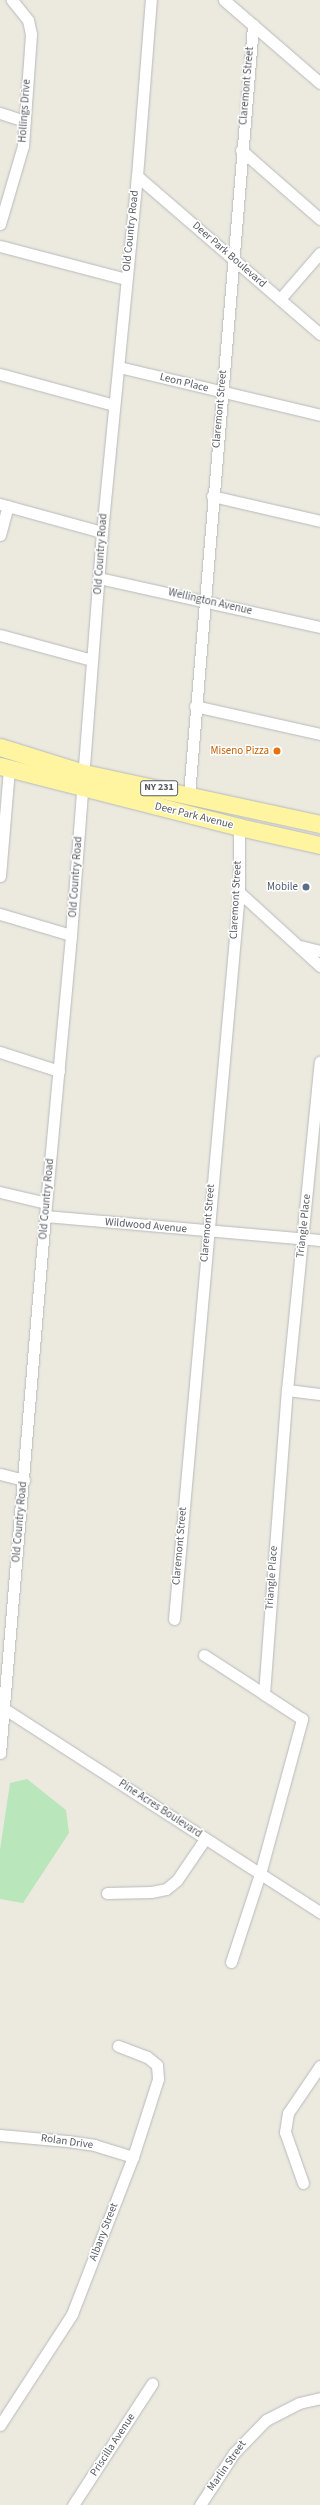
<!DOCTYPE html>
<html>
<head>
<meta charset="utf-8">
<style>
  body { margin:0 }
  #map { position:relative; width:320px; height:2505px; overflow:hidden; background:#eceade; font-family:"Source Sans 3",sans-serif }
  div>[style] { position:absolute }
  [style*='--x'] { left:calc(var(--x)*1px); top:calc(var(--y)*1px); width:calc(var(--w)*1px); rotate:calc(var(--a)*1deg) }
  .green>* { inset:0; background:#b9e6bb }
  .roads { filter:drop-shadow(0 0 1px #b7b9bf) drop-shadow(0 0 1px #b7b9bf) }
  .street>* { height:11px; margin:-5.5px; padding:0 5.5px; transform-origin:5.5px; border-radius:5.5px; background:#fff }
  .primary>* { height:17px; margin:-8.5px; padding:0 8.5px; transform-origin:8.5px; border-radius:8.5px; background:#fff5a1 }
  .dots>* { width:11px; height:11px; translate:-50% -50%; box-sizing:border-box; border:2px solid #fff; border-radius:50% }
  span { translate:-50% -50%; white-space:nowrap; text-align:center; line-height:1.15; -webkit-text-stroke:3px #fff; paint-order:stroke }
  .shield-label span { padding:1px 3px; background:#fff; border:1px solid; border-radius:3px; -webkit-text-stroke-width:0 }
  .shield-label { font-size:10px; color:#585b61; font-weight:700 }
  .street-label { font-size:11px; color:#585b61 }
  .food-label { font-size:11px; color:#c56008 }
  .right { translate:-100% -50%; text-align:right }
  .service-label { font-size:11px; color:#4e5e75 }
</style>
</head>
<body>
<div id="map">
  <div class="green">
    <i style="clip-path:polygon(27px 1779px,66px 1810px,69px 1833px,23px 1903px,0 1899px,0 1850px,10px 1783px)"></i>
  </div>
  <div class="roads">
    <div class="street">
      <i style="--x:224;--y:0;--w:127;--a:40.8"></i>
      <i style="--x:0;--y:113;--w:26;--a:18"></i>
      <i style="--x:241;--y:150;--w:105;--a:41.1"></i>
      <i style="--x:137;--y:176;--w:242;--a:40.8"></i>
      <i style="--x:0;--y:224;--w:81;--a:-73.6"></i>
      <i style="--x:23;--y:146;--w:112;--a:-85.9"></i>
      <i style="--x:31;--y:34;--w:14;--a:-102"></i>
      <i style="--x:28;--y:20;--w:26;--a:-129"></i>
      <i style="--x:0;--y:246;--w:130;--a:14.7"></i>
      <i style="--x:280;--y:299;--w:61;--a:-49"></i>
      <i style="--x:119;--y:367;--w:207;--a:13.4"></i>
      <i style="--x:0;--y:374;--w:118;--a:15.2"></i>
      <i style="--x:212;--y:496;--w:111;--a:13"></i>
      <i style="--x:0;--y:504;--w:106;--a:15.4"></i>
      <i style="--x:0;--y:535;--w:30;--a:-75"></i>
      <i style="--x:99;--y:578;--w:226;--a:12.5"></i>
      <i style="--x:0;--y:635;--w:95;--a:15.2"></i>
      <i style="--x:195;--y:706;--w:128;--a:12.6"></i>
      <i style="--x:189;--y:794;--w:772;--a:-85.24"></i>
      <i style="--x:0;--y:876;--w:108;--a:-85.2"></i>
      <i style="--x:239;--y:892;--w:110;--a:42.4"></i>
      <i style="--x:0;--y:914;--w:74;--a:16.5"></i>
      <i style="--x:300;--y:946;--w:21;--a:14"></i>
      <i style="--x:0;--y:1052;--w:62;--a:17.9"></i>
      <i style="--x:0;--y:1192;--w:47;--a:13.4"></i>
      <i style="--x:45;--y:1216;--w:276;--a:5"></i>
      <i style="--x:287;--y:1390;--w:33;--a:7"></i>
      <i style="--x:0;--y:1474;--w:25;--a:14"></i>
      <i style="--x:174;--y:1619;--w:730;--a:-84.89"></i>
      <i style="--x:239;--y:892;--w:65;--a:-90"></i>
      <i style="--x:204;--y:1655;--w:72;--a:33"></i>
      <i style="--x:264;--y:1694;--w:305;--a:-85.7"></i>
      <i style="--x:287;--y:1390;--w:330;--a:-84.3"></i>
      <i style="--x:0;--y:1706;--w:381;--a:32.8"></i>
      <i style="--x:0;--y:1753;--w:539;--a:-85.21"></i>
      <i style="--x:45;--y:1216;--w:282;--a:-84.7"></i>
      <i style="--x:71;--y:935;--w:404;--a:-85.6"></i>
      <i style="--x:102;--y:532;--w:358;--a:-84.4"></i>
      <i style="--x:137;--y:176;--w:177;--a:-85.5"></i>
      <i style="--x:107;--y:1893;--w:44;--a:-1.3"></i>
      <i style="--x:151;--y:1892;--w:15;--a:-11"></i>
      <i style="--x:166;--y:1889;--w:14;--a:-39"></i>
      <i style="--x:177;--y:1880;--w:50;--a:-55.7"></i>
      <i style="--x:231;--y:1962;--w:93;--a:-71.8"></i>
      <i style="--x:260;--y:1874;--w:161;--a:-74.8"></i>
      <i style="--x:302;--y:1719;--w:45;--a:-146.7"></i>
      <i style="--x:0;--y:2135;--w:67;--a:5.1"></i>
      <i style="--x:67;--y:2141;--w:27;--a:8"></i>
      <i style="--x:94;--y:2145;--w:41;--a:17.1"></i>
      <i style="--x:303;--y:2183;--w:54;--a:-109.4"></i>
      <i style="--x:285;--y:2132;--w:19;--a:-81"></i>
      <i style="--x:288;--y:2113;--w:57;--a:-55.8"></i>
      <i style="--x:0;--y:2425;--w:132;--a:-57"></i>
      <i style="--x:72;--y:2314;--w:168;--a:-68.8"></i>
      <i style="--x:133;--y:2157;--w:82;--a:-72.2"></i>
      <i style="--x:158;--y:2079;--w:14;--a:-94"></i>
      <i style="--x:157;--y:2065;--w:13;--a:-141"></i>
      <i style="--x:147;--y:2057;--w:31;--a:-159"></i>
      <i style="--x:73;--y:2505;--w:145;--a:-56.9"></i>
      <i style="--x:200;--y:2505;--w:62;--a:-56.8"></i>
      <i style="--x:234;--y:2453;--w:46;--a:-45.9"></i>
      <i style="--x:266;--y:2420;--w:37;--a:-27"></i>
      <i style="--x:299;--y:2403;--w:22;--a:-13"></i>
    </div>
    <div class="primary">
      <i style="--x:0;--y:747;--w:88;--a:17.2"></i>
      <i style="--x:84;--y:773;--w:241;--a:12.2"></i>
      <i style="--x:0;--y:766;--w:247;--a:14.3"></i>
      <i style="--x:239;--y:827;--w:83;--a:12.5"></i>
    </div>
  </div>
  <div class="dots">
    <i style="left:277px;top:751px;background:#e8710a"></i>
    <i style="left:306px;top:887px;background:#5c6f8a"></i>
  </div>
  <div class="shield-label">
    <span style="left:159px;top:788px">NY 231</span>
  </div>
  <div class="street-label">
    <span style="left:247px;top:86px;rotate:-85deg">Claremont Street</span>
    <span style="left:25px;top:111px;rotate:-86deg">Hollings Drive</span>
    <span style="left:131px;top:231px;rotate:-84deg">Old Country Road</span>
    <span style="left:229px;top:255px;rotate:41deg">Deer Park Boulevard</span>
    <span style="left:184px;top:383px;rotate:14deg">Leon Place</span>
    <span style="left:220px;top:409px;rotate:-85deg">Claremont Street</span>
    <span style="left:101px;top:554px;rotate:-86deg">Old Country Road</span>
    <span style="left:210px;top:602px;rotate:13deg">Wellington Avenue</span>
    <span style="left:194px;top:816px;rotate:14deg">Deer Park Avenue</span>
    <span style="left:76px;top:877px;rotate:-86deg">Old Country Road</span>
    <span style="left:236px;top:900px;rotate:-87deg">Claremont Street</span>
    <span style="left:47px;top:1199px;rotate:-85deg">Old Country Road</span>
    <span style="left:208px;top:1223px;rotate:-85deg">Claremont Street</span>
    <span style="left:146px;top:1226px;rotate:5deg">Wildwood Avenue</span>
    <span style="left:304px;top:1226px;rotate:-84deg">Triangle Place</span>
    <span style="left:20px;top:1522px;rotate:-85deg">Old Country Road</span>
    <span style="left:180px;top:1546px;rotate:-85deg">Claremont Street</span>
    <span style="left:272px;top:1578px;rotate:-86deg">Triangle Place</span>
    <span style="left:160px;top:1809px;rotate:33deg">Pine Acres Boulevard</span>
    <span style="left:67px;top:2142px;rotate:8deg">Rolan Drive</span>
    <span style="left:104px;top:2232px;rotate:-69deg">Albany Street</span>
    <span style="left:113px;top:2445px;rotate:-57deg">Priscilla Avenue</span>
    <span style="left:227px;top:2466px;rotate:-55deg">Marlin Street</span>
  </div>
  <div class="food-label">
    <span class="right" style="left:269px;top:751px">Miseno Pizza</span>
  </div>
  <div class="service-label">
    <span class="right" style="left:298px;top:887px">Mobile</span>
  </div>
</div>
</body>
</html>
